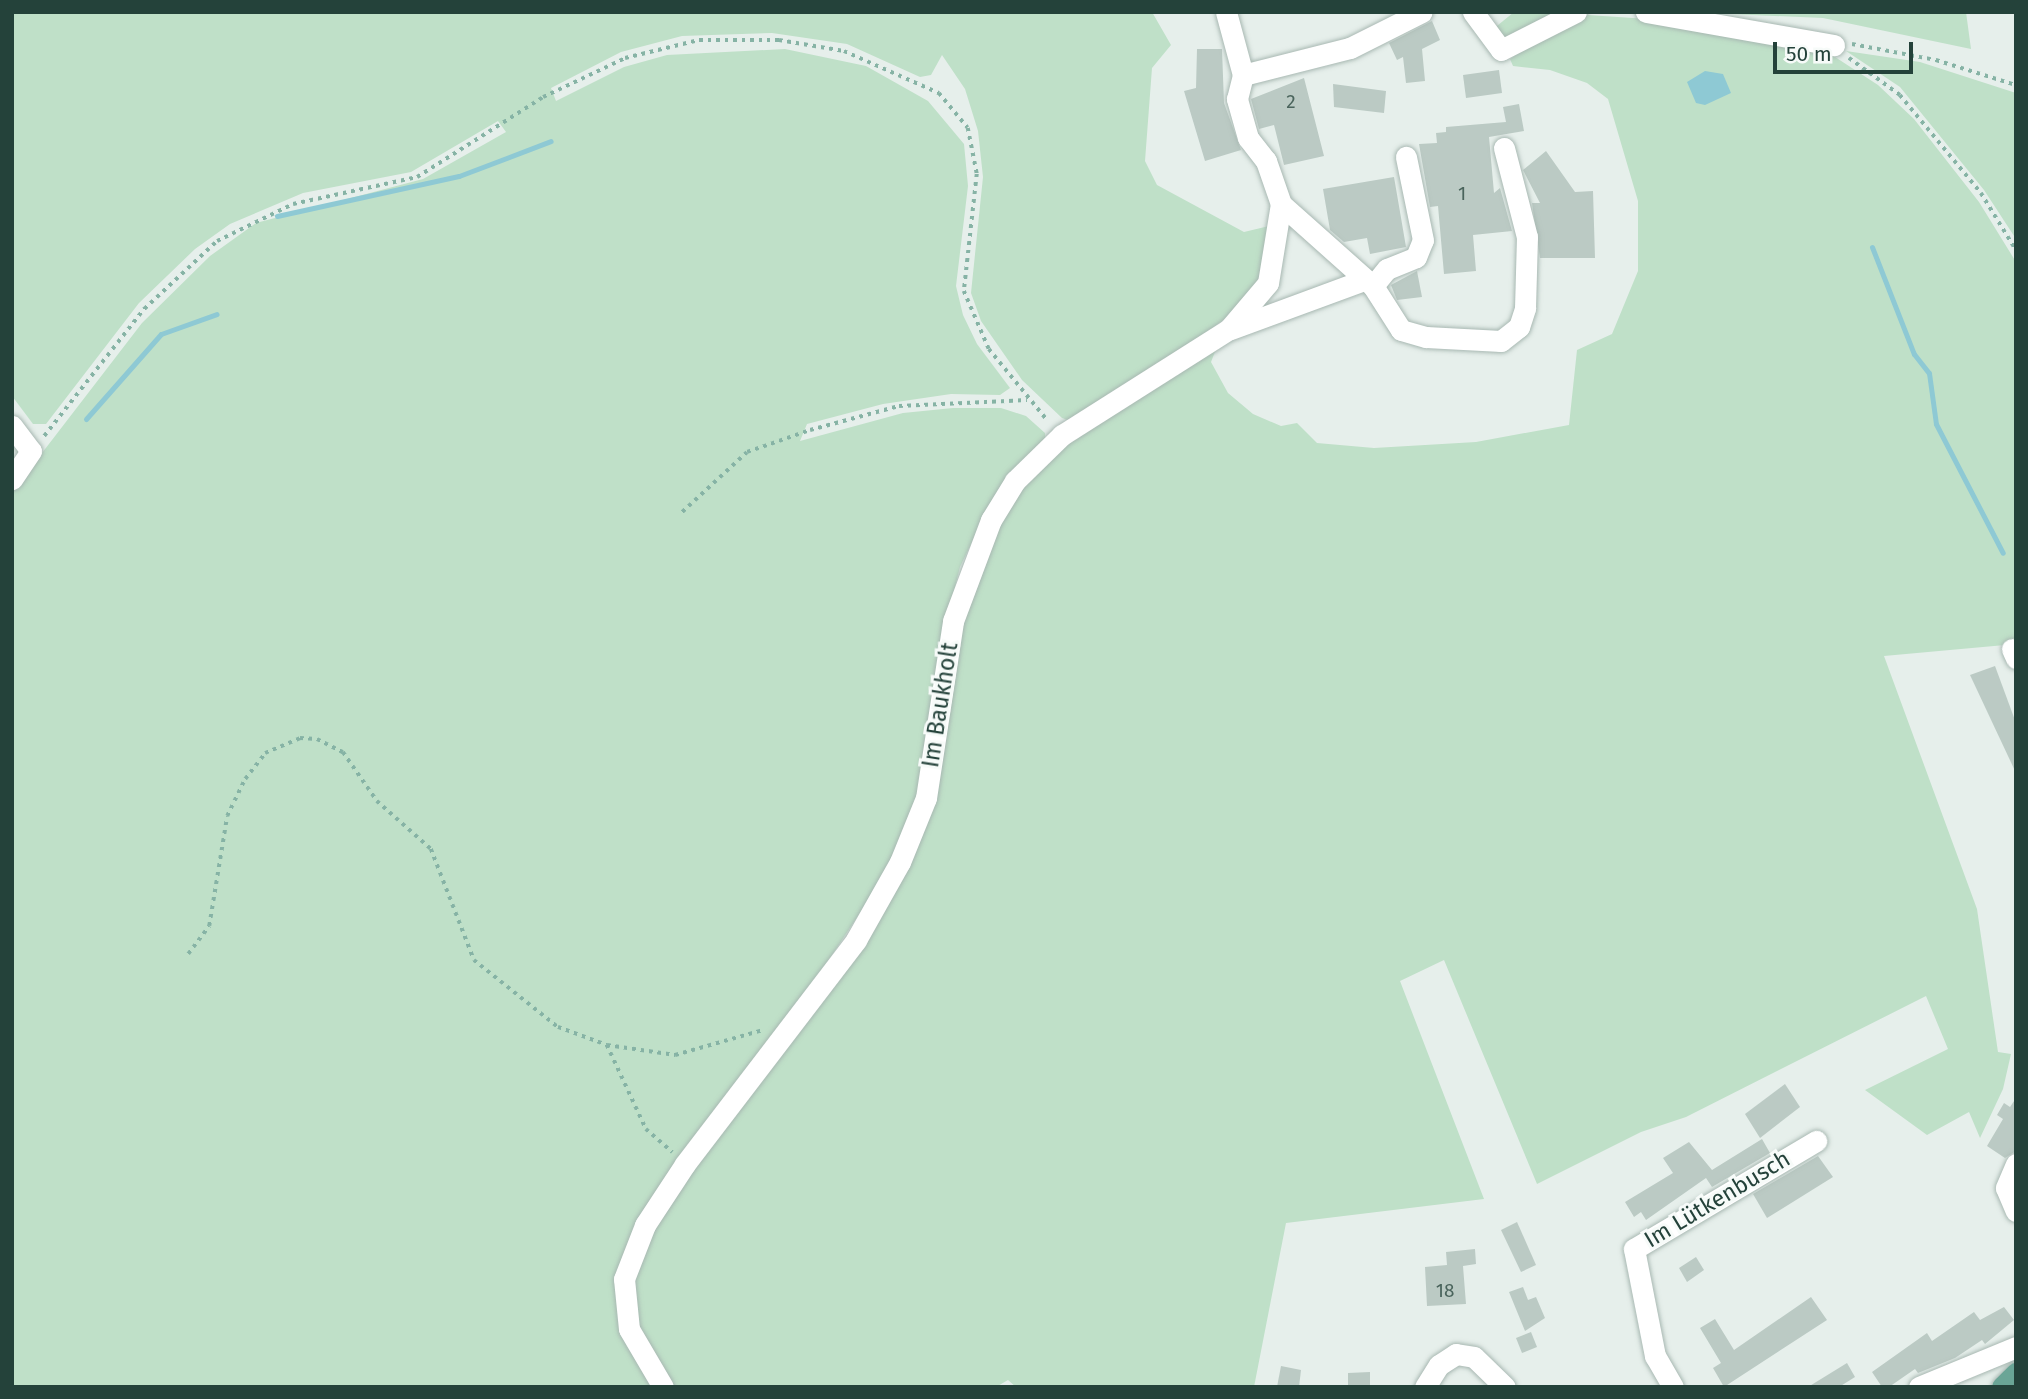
<!DOCTYPE html>
<html>
<head>
<meta charset="utf-8">
<style>
  body { margin:0 }
  #map { position:relative; width:2028px; height:1399px; overflow:hidden; background:#e6efeb; font-family:"Fira Sans",sans-serif }
  div>[style] { position:absolute }
  [style*='--x'] { left:calc(var(--x)*1px); top:calc(var(--y)*1px); width:calc(var(--w)*1px); rotate:calc(var(--a)*1deg) }
  .green>* { inset:0; background:#bfe0c8 }
  .water>* { inset:0; background:#8ec9d4 }
  .stream>* { height:5px; margin:-2.5px; padding:0 2.5px; transform-origin:2.5px; border-radius:2.5px; background:#8ec9d4 }
  .building>* { inset:0; background:#bbcac4 }
  .path>* { height:3.5px; margin-top:-1.75px; transform-origin:0; background:repeating-linear-gradient(90deg,#86b3a5 0 3.5px,transparent 0 8.5px) }
  .roads { filter:drop-shadow(0 0 2px #a8b8b2) drop-shadow(0 0 2px #a8b8b2) }
  .minor>* { height:21px; margin:-10.5px; padding:0 10.5px; transform-origin:10.5px; border-radius:10.5px; background:#fff }
  .major>* { height:21px; margin:-10.5px; padding:0 10.5px; transform-origin:10.5px; border-radius:10.5px; background:#6aa596 }
  span { translate:-50% -50%; white-space:nowrap; text-align:center; line-height:1.15; -webkit-text-stroke:6px #f7fbf9; paint-order:stroke }
  .number-label { font-size:19px; color:#4a645c }
  .number-label span { -webkit-text-stroke-width:0 }
  .street-label { font-size:23px; color:#24423a }
  .frame { position:absolute; inset:0; border:14px solid #24423a; pointer-events:none }
  .scale { position:absolute; left:1773px; top:42px; width:140px; height:32px; box-sizing:border-box; border:4px solid #24423a; border-top:0; padding-left:9px; font-size:21px; line-height:24px; white-space:nowrap; color:#24423a; -webkit-text-stroke:5px #f7fbf9; paint-order:stroke }
</style>
</head>
<body>
<div id="map">
  <div class="green">
    <i style="clip-path:polygon(12px 12px,1152px 12px,1171px 45px,1152px 68px,1145px 161px,1157px 185px,1244px 232px,1269px 226px,1267px 254px,1255px 287px,1236px 310px,1148px 378px,1073px 422px,1062px 418px,1022px 380px,981px 321px,971px 293px,983px 177px,978px 131px,965px 89px,942px 55px,931px 75px,920px 77px,847px 44px,772px 33px,682px 36px,621px 52px,551px 88px,556px 101px,624px 67px,667px 55px,785px 49px,866px 66px,928px 101px,964px 144px,968px 186px,956px 286px,963px 315px,977px 344px,1010px 388px,1000px 395px,951px 394px,883px 404px,807px 424px,800px 441px,903px 413px,953px 408px,1001px 408px,1026px 416px,1045px 433px,1045px 441px,982px 521px,960px 567px,939px 651px,919px 791px,891px 866px,617px 1279px,623px 1332px,655px 1387px,12px 1387px,12px 492px,142px 323px,210px 256px,256px 223px,423px 179px,506px 132px,498px 121px,411px 172px,303px 193px,230px 224px,195px 249px,139px 303px,46px 424px,33px 424px,12px 396px)"></i>
    <i style="clip-path:polygon(1514px 12px,1561px 12px,1507px 42px,1492px 30px)"></i>
    <i style="clip-path:polygon(1685px 12px,1966px 12px,1971px 49px,1823px 18px)"></i>
    <i style="clip-path:polygon(1588px 15px,1648px 19px,1832px 55px,1878px 85px,1914px 119px,1979px 202px,2016px 262px,2016px 644px,1884px 656px,1977px 909px,1998px 1052px,2011px 1054px,2003px 1089px,1980px 1138px,1969px 1112px,1927px 1135px,1865px 1090px,1948px 1049px,1926px 996px,1686px 1117px,1641px 1132px,1537px 1184px,1444px 960px,1400px 981px,1484px 1199px,1286px 1223px,1254px 1387px,1016px 1387px,1008px 1380px,996px 1387px,673px 1387px,636px 1322px,633px 1280px,651px 1228px,913px 851px,974px 574px,1015px 495px,1053px 455px,1218px 344px,1211px 362px,1228px 393px,1253px 414px,1281px 426px,1297px 423px,1317px 443px,1374px 448px,1476px 442px,1569px 425px,1577px 350px,1612px 334px,1638px 271px,1638px 201px,1608px 99px,1587px 83px,1550px 70px,1513px 66px,1510px 59px,1564px 23px)"></i>
    <i style="clip-path:polygon(1846px 51px,1920px 62px,2016px 93px,2016px 239px,1984px 190px,1900px 87px)"></i>
  </div>
  <div class="water">
    <i style="clip-path:polygon(1705px 71px,1723px 74px,1731px 93px,1705px 105px,1696px 103px,1687px 82px)"></i>
  </div>
  <div class="stream">
    <i style="--x:277;--y:216;--w:186;--a:-12.4"></i>
    <i style="--x:459;--y:176;--w:98;--a:-20.8"></i>
    <i style="--x:1872;--y:247;--w:115;--a:68.6"></i>
    <i style="--x:1914;--y:354;--w:24;--a:52"></i>
    <i style="--x:1929;--y:373;--w:51;--a:82.2"></i>
    <i style="--x:1936;--y:424;--w:145;--a:62.6"></i>
    <i style="--x:86;--y:419;--w:113;--a:-48.6"></i>
    <i style="--x:161;--y:334;--w:59;--a:-19.7"></i>
  </div>
  <div class="building">
    <i style="clip-path:polygon(1432px 21px,1440px 40px,1422px 49px,1425px 81px,1406px 83px,1403px 57px,1397px 60px,1389px 43px)"></i>
    <i style="clip-path:polygon(1197px 49px,1222px 49px,1224px 103px,1241px 150px,1205px 161px,1184px 91px,1196px 88px)"></i>
    <i style="clip-path:polygon(1499px 70px,1502px 93px,1466px 98px,1463px 75px)"></i>
    <i style="clip-path:polygon(1304px 78px,1324px 156px,1284px 165px,1274px 125px,1259px 129px,1251px 99px)"></i>
    <i style="clip-path:polygon(1333px 84px,1386px 91px,1384px 113px,1334px 107px)"></i>
    <i style="clip-path:polygon(1519px 104px,1524px 131px,1489px 137px,1494px 193px,1500px 188px,1512px 231px,1473px 235px,1476px 271px,1444px 274px,1438px 206px,1430px 207px,1419px 144px,1437px 143px,1436px 133px,1446px 132px,1446px 127px,1506px 122px,1503px 107px)"></i>
    <i style="clip-path:polygon(1546px 151px,1575px 192px,1593px 191px,1595px 258px,1540px 258px,1532px 203px,1540px 203px,1523px 170px)"></i>
    <i style="clip-path:polygon(1394px 177px,1406px 247px,1370px 254px,1367px 238px,1344px 242px,1330px 230px,1323px 189px)"></i>
    <i style="clip-path:polygon(1417px 271px,1422px 297px,1397px 300px,1391px 285px)"></i>
    <i style="clip-path:polygon(1995px 666px,2016px 723px,2016px 773px,1970px 675px)"></i>
    <i style="clip-path:polygon(1785px 1084px,1800px 1107px,1760px 1138px,1745px 1114px)"></i>
    <i style="clip-path:polygon(2016px 1098px,2016px 1151px,2005px 1158px,1987px 1146px,2003px 1119px,1997px 1115px,2004px 1103px,2010px 1107px)"></i>
    <i style="clip-path:polygon(1762px 1139px,1770px 1153px,1712px 1187px,1706px 1178px,1646px 1220px,1641px 1212px,1634px 1217px,1625px 1202px,1673px 1173px,1663px 1158px,1689px 1142px,1712px 1170px)"></i>
    <i style="clip-path:polygon(1818px 1156px,1833px 1177px,1767px 1218px,1753px 1194px)"></i>
    <i style="clip-path:polygon(1517px 1222px,1536px 1265px,1521px 1272px,1501px 1230px)"></i>
    <i style="clip-path:polygon(1475px 1249px,1476px 1264px,1463px 1266px,1466px 1304px,1427px 1306px,1425px 1267px,1447px 1265px,1446px 1252px)"></i>
    <i style="clip-path:polygon(1696px 1257px,1704px 1270px,1687px 1282px,1679px 1268px)"></i>
    <i style="clip-path:polygon(1523px 1287px,1528px 1300px,1536px 1297px,1545px 1318px,1525px 1331px,1509px 1292px)"></i>
    <i style="clip-path:polygon(1811px 1297px,1827px 1320px,1724px 1387px,1713px 1368px,1721px 1363px,1700px 1328px,1715px 1319px,1734px 1350px)"></i>
    <i style="clip-path:polygon(2004px 1307px,2014px 1320px,1985px 1344px,1982px 1340px,1955px 1358px,1918px 1373px,1915px 1369px,1889px 1387px,1882px 1387px,1872px 1372px,1927px 1333px,1932px 1341px,1974px 1312px,1980px 1320px)"></i>
    <i style="clip-path:polygon(1531px 1332px,1537px 1347px,1522px 1353px,1516px 1338px)"></i>
    <i style="clip-path:polygon(1847px 1363px,1855px 1377px,1839px 1387px,1808px 1387px)"></i>
    <i style="clip-path:polygon(1281px 1366px,1301px 1370px,1299px 1387px,1277px 1387px)"></i>
    <i style="clip-path:polygon(1370px 1372px,1370px 1387px,1348px 1387px,1348px 1373px)"></i>
  </div>
  <div class="path">
    <i style="--x:1852;--y:44;--w:86;--a:10.8"></i>
    <i style="--x:1936;--y:60;--w:84;--a:17.4"></i>
    <i style="--x:1849;--y:58;--w:63;--a:36"></i>
    <i style="--x:1900;--y:95;--w:127;--a:50.4"></i>
    <i style="--x:1981;--y:193;--w:67;--a:58.4"></i>
    <i style="--x:44;--y:436;--w:162;--a:-51.8"></i>
    <i style="--x:144;--y:309;--w:100;--a:-43"></i>
    <i style="--x:217;--y:241;--w:85;--a:-26"></i>
    <i style="--x:293;--y:204;--w:127;--a:-12.3"></i>
    <i style="--x:417;--y:177;--w:149;--a:-32.4"></i>
    <i style="--x:543;--y:97;--w:91;--a:-25.4"></i>
    <i style="--x:625;--y:58;--w:76;--a:-13.7"></i>
    <i style="--x:699;--y:40;--w:80;--a:0"></i>
    <i style="--x:779;--y:40;--w:66;--a:9.6"></i>
    <i style="--x:844;--y:51;--w:104;--a:23.9"></i>
    <i style="--x:939;--y:93;--w:45;--a:50.4"></i>
    <i style="--x:968;--y:128;--w:47;--a:78.9"></i>
    <i style="--x:977;--y:174;--w:118;--a:96.3"></i>
    <i style="--x:964;--y:291;--w:63;--a:66.7"></i>
    <i style="--x:989;--y:349;--w:93;--a:50.7"></i>
    <i style="--x:682;--y:512;--w:88;--a:-42.7"></i>
    <i style="--x:747;--y:452;--w:67;--a:-19.2"></i>
    <i style="--x:810;--y:430;--w:92;--a:-15.1"></i>
    <i style="--x:899;--y:406;--w:128;--a:-2.7"></i>
    <i style="--x:188;--y:954;--w:35;--a:-53"></i>
    <i style="--x:209;--y:926;--w:111;--a:-80.7"></i>
    <i style="--x:227;--y:816;--w:41;--a:-64.1"></i>
    <i style="--x:245;--y:779;--w:33;--a:-52"></i>
    <i style="--x:265;--y:753;--w:38;--a:-23"></i>
    <i style="--x:300;--y:738;--w:17;--a:3"></i>
    <i style="--x:317;--y:739;--w:29;--a:27"></i>
    <i style="--x:343;--y:752;--w:60;--a:55.2"></i>
    <i style="--x:377;--y:801;--w:72;--a:41.6"></i>
    <i style="--x:431;--y:849;--w:119;--a:68.8"></i>
    <i style="--x:474;--y:960;--w:107;--a:38.6"></i>
    <i style="--x:558;--y:1027;--w:52;--a:20.2"></i>
    <i style="--x:607;--y:1045;--w:69;--a:8.4"></i>
    <i style="--x:675;--y:1055;--w:91;--a:-15.9"></i>
    <i style="--x:607;--y:1045;--w:93;--a:65.1"></i>
    <i style="--x:646;--y:1129;--w:35;--a:41"></i>
  </div>
  <div class="roads">
    <div class="minor">
      <i style="--x:1473;--y:12;--w:47;--a:53.6"></i>
      <i style="--x:1501;--y:50;--w:84;--a:-26.9"></i>
      <i style="--x:1646;--y:12;--w:191;--a:10"></i>
      <i style="--x:1243;--y:75;--w:110;--a:-14.2"></i>
      <i style="--x:1350;--y:48;--w:80;--a:-26.6"></i>
      <i style="--x:1281;--y:204;--w:123;--a:41.7"></i>
      <i style="--x:1373;--y:286;--w:22;--a:-51"></i>
      <i style="--x:1387;--y:269;--w:31;--a:-22"></i>
      <i style="--x:1416;--y:257;--w:18;--a:-68"></i>
      <i style="--x:1423;--y:240;--w:85;--a:-101.6"></i>
      <i style="--x:1373;--y:286;--w:52;--a:57.5"></i>
      <i style="--x:1401;--y:330;--w:26;--a:16"></i>
      <i style="--x:1426;--y:337;--w:75;--a:3.1"></i>
      <i style="--x:1501;--y:341;--w:23;--a:-38"></i>
      <i style="--x:1519;--y:327;--w:20;--a:-72"></i>
      <i style="--x:1525;--y:308;--w:71;--a:-88.4"></i>
      <i style="--x:1527;--y:237;--w:92;--a:-104.5"></i>
      <i style="--x:1231;--y:329;--w:142;--a:-20.2"></i>
      <i style="--x:12;--y:426;--w:31;--a:53"></i>
      <i style="--x:31;--y:451;--w:34;--a:124"></i>
      <i style="--x:2012;--y:649;--w:10;--a:66"></i>
      <i style="--x:2016;--y:1164;--w:26;--a:113"></i>
      <i style="--x:2006;--y:1188;--w:25;--a:67"></i>
      <i style="--x:663;--y:1387;--w:67;--a:-120.4"></i>
      <i style="--x:629;--y:1329;--w:50;--a:-95.7"></i>
      <i style="--x:624;--y:1279;--w:58;--a:-68.7"></i>
      <i style="--x:645;--y:1225;--w:73;--a:-56.7"></i>
      <i style="--x:685;--y:1164;--w:282;--a:-52.6"></i>
      <i style="--x:856;--y:940;--w:90;--a:-60.6"></i>
      <i style="--x:900;--y:862;--w:69;--a:-67.9"></i>
      <i style="--x:926;--y:798;--w:179;--a:-81.3"></i>
      <i style="--x:953;--y:621;--w:108;--a:-69.4"></i>
      <i style="--x:991;--y:520;--w:46;--a:-58.4"></i>
      <i style="--x:1015;--y:481;--w:66;--a:-44.4"></i>
      <i style="--x:1062;--y:435;--w:198;--a:-32.4"></i>
      <i style="--x:1229;--y:329;--w:60;--a:-49.7"></i>
      <i style="--x:1268;--y:283;--w:80;--a:-80.7"></i>
      <i style="--x:1281;--y:204;--w:46;--a:-109.2"></i>
      <i style="--x:1266;--y:161;--w:29;--a:-128"></i>
      <i style="--x:1248;--y:138;--w:41;--a:-105.8"></i>
      <i style="--x:1237;--y:99;--w:25;--a:-76"></i>
      <i style="--x:1243;--y:75;--w:65;--a:-105.1"></i>
      <i style="--x:1425;--y:1387;--w:26;--a:-58"></i>
      <i style="--x:1439;--y:1365;--w:20;--a:-33"></i>
      <i style="--x:1456;--y:1354;--w:18;--a:9"></i>
      <i style="--x:1474;--y:1357;--w:43;--a:44.1"></i>
      <i style="--x:1673;--y:1387;--w:36;--a:-120"></i>
      <i style="--x:1655;--y:1356;--w:109;--a:-101.1"></i>
      <i style="--x:1634;--y:1249;--w:212;--a:-30.7"></i>
      <i style="--x:1919;--y:1387;--w:105;--a:-22.4"></i>
    </div>
    <div class="major">
      <i style="--x:2002;--y:1387;--w:20;--a:-45"></i>
    </div>
  </div>
  <div class="number-label">
    <span style="left:1291px;top:102px">2</span>
    <span style="left:1462px;top:194px">1</span>
    <span style="left:1445px;top:1291px">18</span>
  </div>
  <div class="street-label">
    <span style="left:940px;top:705px;rotate:-81deg">Im Baukholt</span>
    <span style="left:1717px;top:1199px;rotate:-31deg">Im Lütkenbusch</span>
  </div>
  <div class="frame"></div>
  <div class="scale">50 m</div>
</div>
</body>
</html>
